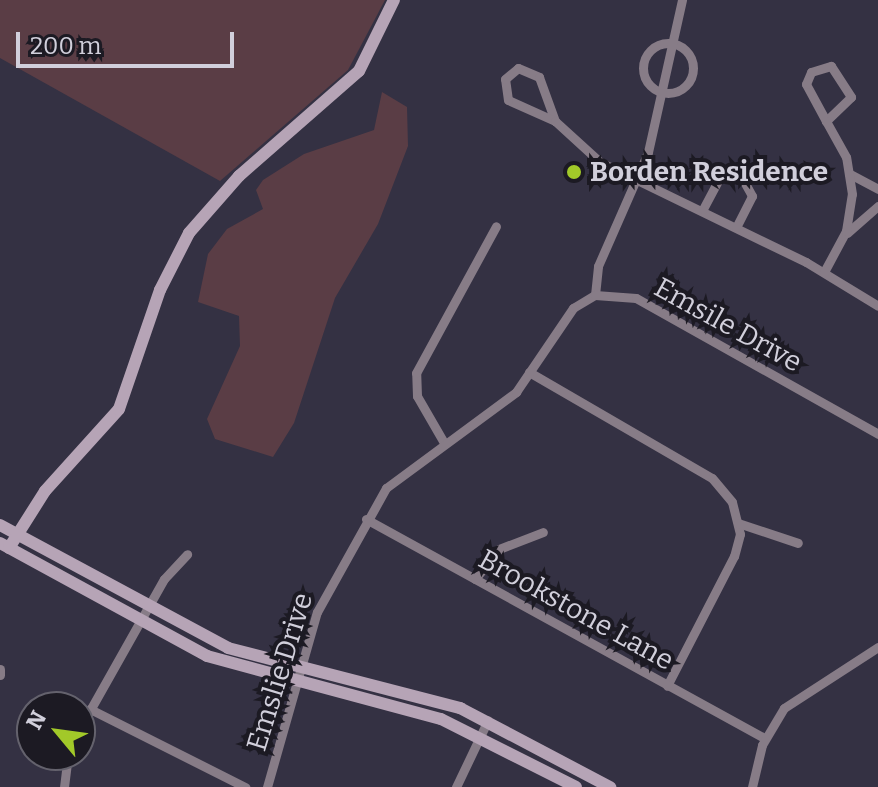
<!DOCTYPE html>
<html>
<head>
<meta charset="utf-8">
<style>
  body { margin:0 }
  #map { position:relative; width:878px; height:787px; overflow:hidden; background:#343143; font-family:Bitter,serif }
  div>[style] { position:absolute }
  [style*='--x'] { left:calc(var(--x)*1px); top:calc(var(--y)*1px); width:calc(var(--w)*1px); rotate:calc(var(--a)*1deg) }
  .green>* { inset:0; background:#5a3d45 }
  .street>* { height:9px; margin:-4.5px; padding:0 4.5px; transform-origin:4.5px; border-radius:4.5px; background:#877c87 }
  .street>.ring { margin:-4.5px; padding:0; box-sizing:content-box; background:none; border:9px solid #877c87; border-radius:50% }
  .secondary>* { height:12px; margin:-6px; padding:0 6px; transform-origin:6px; border-radius:6px; background:#b6a4b6 }
  .dots>* { width:22px; height:22px; translate:-50% -50%; box-sizing:border-box; border:4px solid #1c1a23; border-radius:50% }
  span { translate:-50% -50%; white-space:nowrap; text-align:center; line-height:1.15; -webkit-text-stroke:8px #1c1a23; paint-order:stroke }
  .poi-label { font-size:28px; color:#d1cfdb; font-weight:700 }
  .left { translate:0 -50%; text-align:left }
  .street-label { font-size:28px; color:#d1cfdb }
  .north { position:absolute; left:16px; top:691px; width:80px; height:80px; box-sizing:border-box; background:#1c1a23; border:2px solid #64626d; border-radius:50%; rotate:299deg; font-size:22px; font-weight:700; line-height:32px; text-align:center; color:#d1cfdb }
  .north::after { content:''; display:block; margin:auto; width:28px; height:36px; background:#a2c929; clip-path:polygon(50% 0,100% 100%,50% 72%,0 100%) }
  .scale { position:absolute; left:16px; top:32px; width:218px; height:36px; box-sizing:border-box; border:4px solid #d1cfdb; border-top:0; padding-left:10px; font-size:24px; line-height:28px; white-space:nowrap; color:#d1cfdb; -webkit-text-stroke:6px #1c1a23; paint-order:stroke }
</style>
</head>
<body>
<div id="map">
  <div class="green">
    <i style="clip-path:polygon(0 0,385px 0,348px 70px,220px 181px,0 58px)"></i>
    <i style="clip-path:polygon(382px 92px,407px 107px,408px 146px,378px 224px,335px 298px,294px 423px,273px 457px,215px 439px,207px 419px,240px 346px,239px 316px,198px 302px,208px 254px,227px 229px,263px 209px,256px 190px,263px 180px,304px 154px,374px 130px)"></i>
  </div>
  <div class="street">
    <i class="ring" style="left:643px;top:43px;width:41px;height:41px"></i>
    <i style="--x:831;--y:66;--w:37;--a:57"></i>
    <i style="--x:851;--y:97;--w:35;--a:136"></i>
    <i style="--x:826;--y:121;--w:42;--a:-118.4"></i>
    <i style="--x:806;--y:84;--w:13;--a:-67"></i>
    <i style="--x:811;--y:72;--w:21;--a:-17"></i>
    <i style="--x:518;--y:68;--w:23;--a:23"></i>
    <i style="--x:539;--y:77;--w:47;--a:70"></i>
    <i style="--x:555;--y:121;--w:51;--a:-155.9"></i>
    <i style="--x:508;--y:100;--w:21;--a:-98"></i>
    <i style="--x:505;--y:79;--w:17;--a:-40"></i>
    <i style="--x:555;--y:121;--w:61;--a:42.3"></i>
    <i style="--x:600;--y:162;--w:229;--a:25.9"></i>
    <i style="--x:806;--y:262;--w:84;--a:31.4"></i>
    <i style="--x:850;--y:174;--w:32;--a:28"></i>
    <i style="--x:703;--y:209;--w:34;--a:-62"></i>
    <i style="--x:719;--y:179;--w:22;--a:-8"></i>
    <i style="--x:741;--y:176;--w:23;--a:61"></i>
    <i style="--x:752;--y:196;--w:35;--a:117"></i>
    <i style="--x:847;--y:233;--w:41;--a:-41.1"></i>
    <i style="--x:824;--y:272;--w:47;--a:-61.8"></i>
    <i style="--x:846;--y:231;--w:37;--a:-81"></i>
    <i style="--x:852;--y:194;--w:37;--a:-99"></i>
    <i style="--x:846;--y:157;--w:41;--a:-119.1"></i>
    <i style="--x:595;--y:295;--w:29;--a:-84"></i>
    <i style="--x:598;--y:266;--w:124;--a:-66.3"></i>
    <i style="--x:648;--y:152;--w:156;--a:-77.4"></i>
    <i style="--x:529;--y:372;--w:211;--a:30.1"></i>
    <i style="--x:712;--y:478;--w:31;--a:50"></i>
    <i style="--x:732;--y:502;--w:33;--a:76"></i>
    <i style="--x:740;--y:534;--w:23;--a:105"></i>
    <i style="--x:734;--y:556;--w:146;--a:117.3"></i>
    <i style="--x:443;--y:441;--w:52;--a:-120"></i>
    <i style="--x:417;--y:396;--w:23;--a:-92"></i>
    <i style="--x:416;--y:373;--w:167;--a:-61.4"></i>
    <i style="--x:366;--y:519;--w:455;--a:28.8"></i>
    <i style="--x:738;--y:523;--w:63;--a:18.4"></i>
    <i style="--x:475;--y:579;--w:38;--a:-51"></i>
    <i style="--x:499;--y:549;--w:47;--a:-21.1"></i>
    <i style="--x:0;--y:669;--w:6;--a:90"></i>
    <i style="--x:90;--y:709;--w:174;--a:26.7"></i>
    <i style="--x:80;--y:728;--w:171;--a:-60.6"></i>
    <i style="--x:164;--y:579;--w:34;--a:-47"></i>
    <i style="--x:64;--y:787;--w:32;--a:-83"></i>
    <i style="--x:267;--y:787;--w:182;--a:-74.1"></i>
    <i style="--x:317;--y:612;--w:142;--a:-60.9"></i>
    <i style="--x:386;--y:488;--w:162;--a:-36.4"></i>
    <i style="--x:516;--y:392;--w:102;--a:-55.8"></i>
    <i style="--x:573;--y:308;--w:26;--a:-31"></i>
    <i style="--x:595;--y:295;--w:41;--a:4.2"></i>
    <i style="--x:636;--y:298;--w:278;--a:29.3"></i>
    <i style="--x:456;--y:787;--w:74;--a:-64.5"></i>
    <i style="--x:752;--y:787;--w:43;--a:-76.6"></i>
    <i style="--x:762;--y:745;--w:43;--a:-59.3"></i>
    <i style="--x:784;--y:708;--w:112;--a:-33"></i>
  </div>
  <div class="secondary">
    <i style="--x:0;--y:525;--w:259;--a:28.3"></i>
    <i style="--x:228;--y:648;--w:240;--a:14.5"></i>
    <i style="--x:460;--y:708;--w:170;--a:27.8"></i>
    <i style="--x:0;--y:543;--w:236;--a:28.6"></i>
    <i style="--x:207;--y:656;--w:242;--a:15.1"></i>
    <i style="--x:441;--y:719;--w:151;--a:26.7"></i>
    <i style="--x:9;--y:548;--w:67;--a:-57.7"></i>
    <i style="--x:45;--y:491;--w:110;--a:-47.9"></i>
    <i style="--x:119;--y:409;--w:126;--a:-71"></i>
    <i style="--x:160;--y:290;--w:64;--a:-63"></i>
    <i style="--x:189;--y:233;--w:76;--a:-48.7"></i>
    <i style="--x:239;--y:176;--w:159;--a:-41.2"></i>
    <i style="--x:359;--y:71;--w:79;--a:-63.8"></i>
  </div>
  <div class="dots">
    <i style="left:574px;top:172px;background:#a2c929"></i>
  </div>
  <div class="poi-label">
    <span class="left" style="left:590px;top:172px">Borden Residence</span>
  </div>
  <div class="street-label">
    <span style="left:728px;top:325px;rotate:29deg">Emsile Drive</span>
    <span style="left:576px;top:610px;rotate:29deg">Brookstone Lane</span>
    <span style="left:280px;top:672px;rotate:-73deg">Emslie Drive</span>
  </div>
  <div class="north">N</div>
  <div class="scale">200 m</div>
</div>
</body>
</html>
